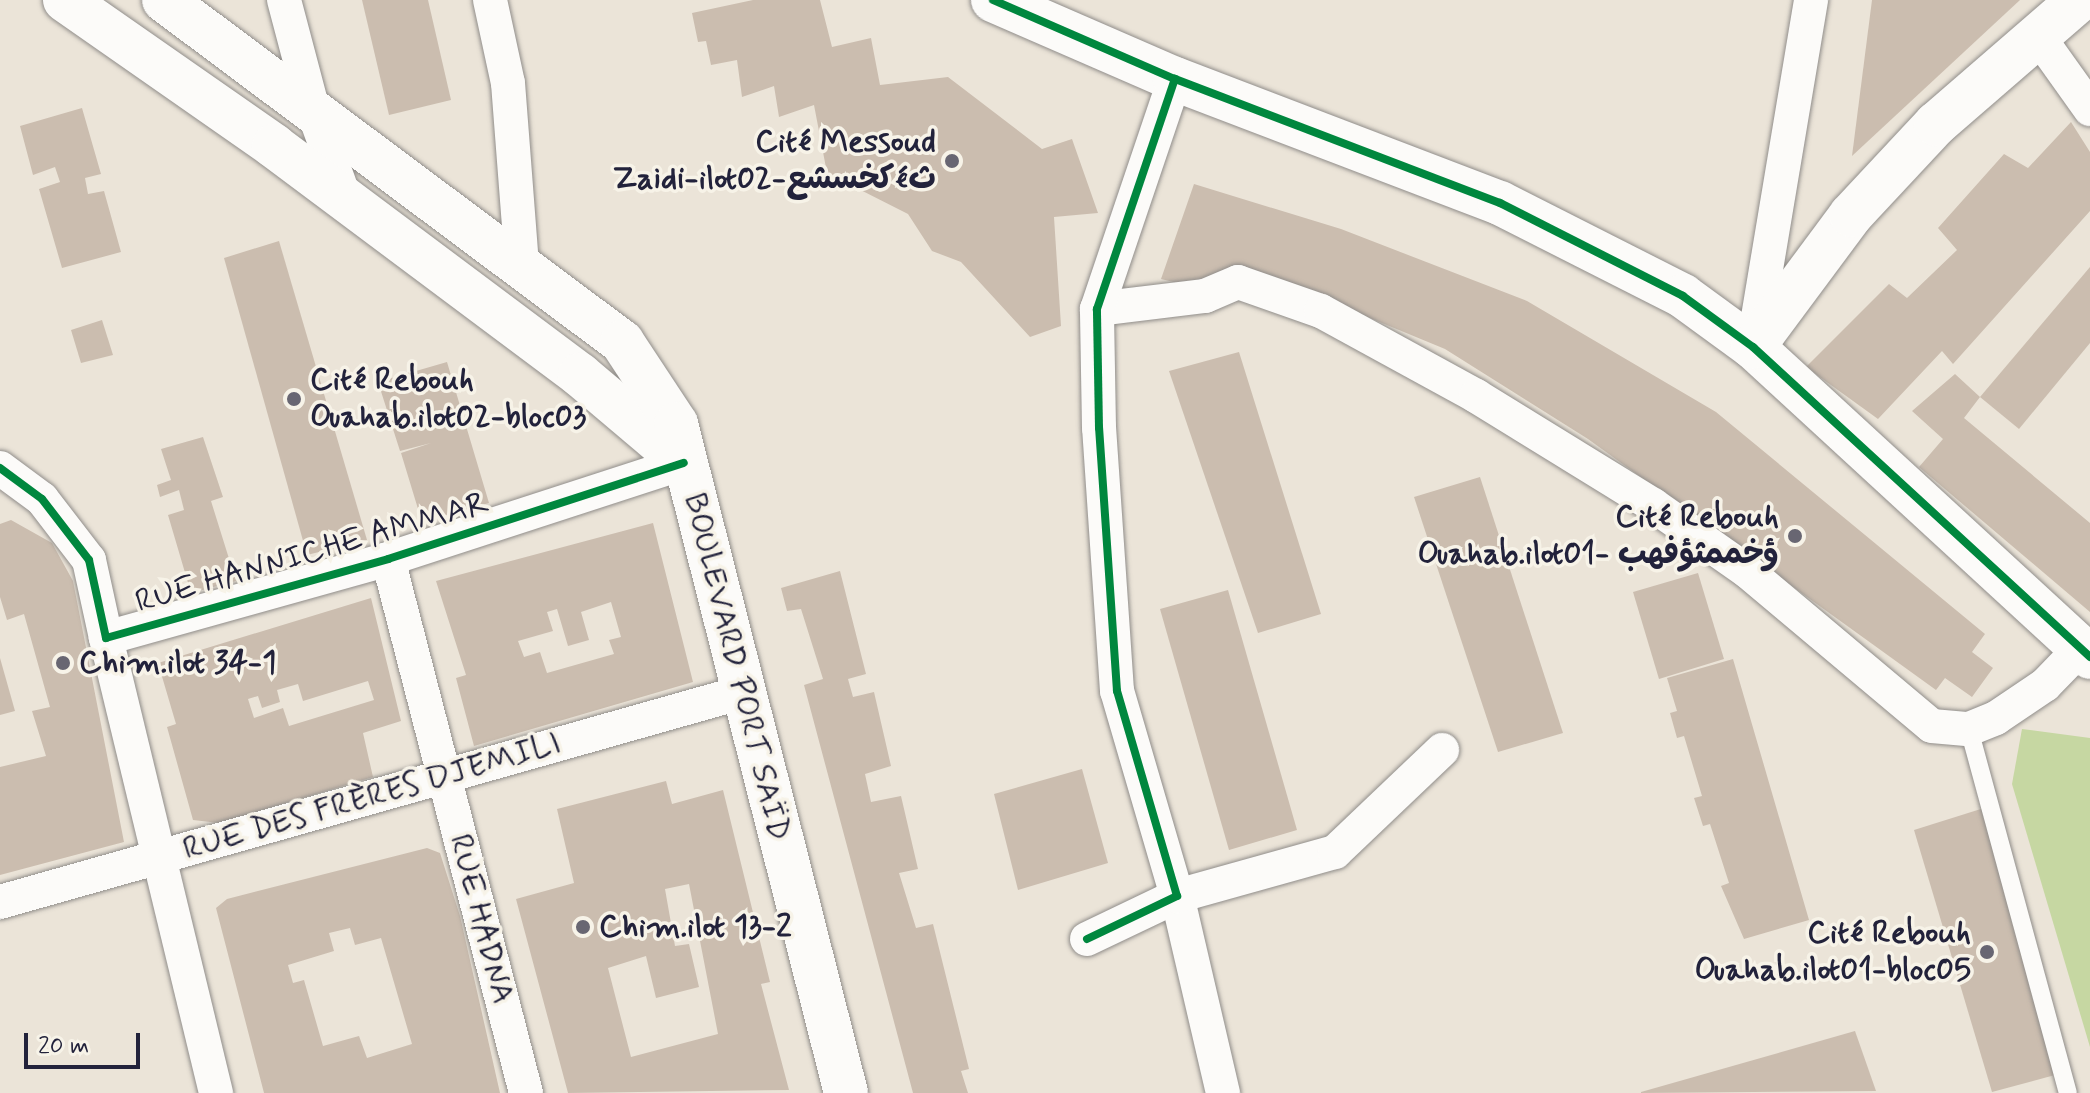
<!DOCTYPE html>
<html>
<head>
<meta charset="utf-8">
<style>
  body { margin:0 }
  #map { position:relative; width:2090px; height:1093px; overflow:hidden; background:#ebe4d8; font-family:Mynerve,"Playpen Sans Arabic",sans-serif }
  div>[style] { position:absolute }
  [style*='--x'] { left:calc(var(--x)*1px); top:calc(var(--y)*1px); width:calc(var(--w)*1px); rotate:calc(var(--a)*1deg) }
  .green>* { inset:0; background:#c6d7a2 }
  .building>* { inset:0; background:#cbbdaf }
  .roads { filter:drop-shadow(0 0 2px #908d8a) drop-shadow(0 0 2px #908d8a) }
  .lane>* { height:18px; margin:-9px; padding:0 9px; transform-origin:9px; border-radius:9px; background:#fcfbf9 }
  .street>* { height:34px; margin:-17px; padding:0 17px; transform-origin:17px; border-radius:17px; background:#fcfbf9 }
  .secondary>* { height:44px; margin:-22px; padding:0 22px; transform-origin:22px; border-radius:22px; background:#fcfbf9 }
  .cycleway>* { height:8px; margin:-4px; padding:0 4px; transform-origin:4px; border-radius:4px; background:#00873e }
  .dots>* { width:22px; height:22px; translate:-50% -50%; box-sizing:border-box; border:4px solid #f7f3e8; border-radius:50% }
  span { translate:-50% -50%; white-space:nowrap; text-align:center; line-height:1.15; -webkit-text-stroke:7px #f7f3e8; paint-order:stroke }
  .poi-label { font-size:32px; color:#22223b; font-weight:700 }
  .right { translate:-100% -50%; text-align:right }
  .left { translate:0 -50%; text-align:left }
  .street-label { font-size:32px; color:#22223b }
  .scale { position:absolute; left:24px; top:1033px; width:116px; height:36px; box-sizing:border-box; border:4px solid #22223b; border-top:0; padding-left:10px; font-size:24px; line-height:28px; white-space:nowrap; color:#22223b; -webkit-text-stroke:6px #f7f3e8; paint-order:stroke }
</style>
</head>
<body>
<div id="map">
  <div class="green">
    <i style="clip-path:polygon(2022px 729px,2090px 738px,2090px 1047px,2012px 784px)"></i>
  </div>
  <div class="building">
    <i style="clip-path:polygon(362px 0,428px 0,451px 100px,389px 115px)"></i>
    <i style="clip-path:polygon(753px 0,820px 0,832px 47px,871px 38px,880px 85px,948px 77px,1042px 149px,1072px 139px,1098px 213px,1054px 217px,1061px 326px,1030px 337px,961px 262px,932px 251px,908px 214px,827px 173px,814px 105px,779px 117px,774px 86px,742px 97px,737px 60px,711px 65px,706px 41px,698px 42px,692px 13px)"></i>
    <i style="clip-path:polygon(1872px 0,2020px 0,1852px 156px)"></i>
    <i style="clip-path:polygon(82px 108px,101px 174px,85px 178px,88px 194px,104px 191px,121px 252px,62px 268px,39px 189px,60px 182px,55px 167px,33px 175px,20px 126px)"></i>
    <i style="clip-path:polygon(2071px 122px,2090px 152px,2090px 211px,1953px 364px,1942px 351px,1878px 419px,1806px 367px,1889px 284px,1907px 298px,1957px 250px,1938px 228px,2004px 154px,2028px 168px)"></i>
    <i style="clip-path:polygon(1194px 184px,1341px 229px,1527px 301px,1716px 412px,1985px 634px,1972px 652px,1993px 668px,1972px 697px,1945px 678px,1936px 690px,1588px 439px,1445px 349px,1249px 268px,1203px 289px,1161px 279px)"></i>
    <i style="clip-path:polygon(279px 241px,367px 540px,307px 555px,224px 258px)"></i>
    <i style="clip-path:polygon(2090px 267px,2090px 343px,2019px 429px,1980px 397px)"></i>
    <i style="clip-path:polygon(102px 320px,113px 355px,81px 363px,71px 330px)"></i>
    <i style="clip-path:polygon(1239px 352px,1321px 614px,1258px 633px,1169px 371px)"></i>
    <i style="clip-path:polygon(447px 362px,489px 503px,422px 522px,401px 453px,431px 443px,400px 451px,378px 382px)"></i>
    <i style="clip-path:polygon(1955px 374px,1980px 397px,1964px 418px,2090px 523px,2090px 612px,1919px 467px,1943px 439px,1912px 411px)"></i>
    <i style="clip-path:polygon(203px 437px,223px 497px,211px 501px,236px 581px,191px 593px,168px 515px,184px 510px,179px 490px,160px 497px,157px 485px,171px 480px,161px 449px)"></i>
    <i style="clip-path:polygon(1480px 477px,1563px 733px,1498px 752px,1414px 497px)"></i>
    <i style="clip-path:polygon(11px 520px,52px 543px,73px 581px,124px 842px,0 875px,0 767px,46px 756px,32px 711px,50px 707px,24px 614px,7px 620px,0 597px,0 524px)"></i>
    <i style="clip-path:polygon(evenodd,653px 523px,693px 682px,474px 746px,456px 678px,466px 675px,436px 581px,653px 523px,611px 602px,621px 637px,609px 640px,614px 654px,547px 673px,540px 652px,524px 657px,518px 641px,553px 631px,547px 612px,557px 609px,568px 646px,589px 640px,581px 612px,611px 602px)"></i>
    <i style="clip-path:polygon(840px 571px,866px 674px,848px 679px,853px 697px,874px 692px,891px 766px,865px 774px,871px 802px,901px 796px,918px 869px,899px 873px,916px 928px,933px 924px,969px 1069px,961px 1071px,968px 1093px,913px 1093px,804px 685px,823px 679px,801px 609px,787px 611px,781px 588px)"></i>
    <i style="clip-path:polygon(1698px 573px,1724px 659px,1659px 679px,1633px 592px)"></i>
    <i style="clip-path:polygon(1228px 590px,1297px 830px,1229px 850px,1160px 609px)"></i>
    <i style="clip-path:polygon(evenodd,371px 598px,401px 721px,363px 733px,373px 777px,219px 823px,193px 820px,167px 727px,176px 724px,158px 663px,371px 598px,368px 681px,374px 700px,289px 726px,283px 708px,254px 718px,248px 699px,258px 696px,262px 708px,280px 702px,277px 690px,298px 684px,303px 701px,368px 681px)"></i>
    <i style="clip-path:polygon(0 658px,15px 711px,0 715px)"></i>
    <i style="clip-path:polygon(1733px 659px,1809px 920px,1744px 939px,1721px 886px,1729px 883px,1710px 824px,1703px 826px,1694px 798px,1702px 796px,1684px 736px,1677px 738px,1670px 713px,1677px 711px,1667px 678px)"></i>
    <i style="clip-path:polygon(1082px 769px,1108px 863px,1018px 890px,994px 794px)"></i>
    <i style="clip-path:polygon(evenodd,666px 781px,672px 804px,723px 790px,770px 982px,761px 984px,789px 1090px,568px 1093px,516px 899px,574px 883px,557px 809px,666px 781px,689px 884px,718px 1034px,631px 1057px,608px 968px,646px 956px,656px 998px,699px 987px,689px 944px,675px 946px,665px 889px,689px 884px)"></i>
    <i style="clip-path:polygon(1984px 808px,2055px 1075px,1992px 1092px,1914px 830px)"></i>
    <i style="clip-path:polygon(evenodd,427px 848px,440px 853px,460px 916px,500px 1093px,264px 1093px,216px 908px,227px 899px,427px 848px,350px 928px,355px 945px,381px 938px,412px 1044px,367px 1058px,359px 1036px,323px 1046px,304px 980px,293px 983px,288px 965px,334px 951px,329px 933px,350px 928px)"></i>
    <i style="clip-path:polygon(1855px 1031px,1876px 1091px,1641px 1093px,1641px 1092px)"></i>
  </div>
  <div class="roads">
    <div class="lane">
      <i style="--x:1969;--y:729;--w:377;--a:74.8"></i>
    </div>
    <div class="street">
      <i style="--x:284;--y:0;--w:114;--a:75.2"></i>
      <i style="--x:313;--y:110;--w:95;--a:70.2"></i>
      <i style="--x:490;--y:0;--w:85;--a:77.8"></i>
      <i style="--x:508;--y:83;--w:185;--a:85.6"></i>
      <i style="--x:2038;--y:36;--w:90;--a:54.5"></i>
      <i style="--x:1097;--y:309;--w:109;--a:-6.9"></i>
      <i style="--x:1205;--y:296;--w:36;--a:-23"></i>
      <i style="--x:1238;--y:282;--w:88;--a:19.3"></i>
      <i style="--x:1321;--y:311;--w:177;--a:28.7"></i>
      <i style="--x:1476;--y:396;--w:208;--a:31.6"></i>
      <i style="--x:1653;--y:505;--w:115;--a:35.1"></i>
      <i style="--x:1747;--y:571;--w:241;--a:40"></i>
      <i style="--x:1932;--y:726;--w:37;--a:5"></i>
      <i style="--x:1969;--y:729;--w:29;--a:-22"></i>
      <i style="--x:1996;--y:718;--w:59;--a:-34"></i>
      <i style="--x:2045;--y:685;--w:52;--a:-45.8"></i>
      <i style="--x:1753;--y:347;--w:352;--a:-80.5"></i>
      <i style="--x:0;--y:468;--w:52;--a:36.4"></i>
      <i style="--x:42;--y:499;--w:77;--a:52.4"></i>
      <i style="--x:89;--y:560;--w:80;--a:77.7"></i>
      <i style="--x:106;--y:638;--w:293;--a:-15.6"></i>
      <i style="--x:388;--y:559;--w:311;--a:-18"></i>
      <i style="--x:388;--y:559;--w:552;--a:75.51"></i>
      <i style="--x:106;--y:638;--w:468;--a:76.4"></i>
      <i style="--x:0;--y:902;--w:772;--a:-15.78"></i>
      <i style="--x:1087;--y:939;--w:100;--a:-25.5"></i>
      <i style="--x:1177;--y:896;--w:214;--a:-106.3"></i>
      <i style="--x:1117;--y:691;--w:264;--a:-93.9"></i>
      <i style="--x:1099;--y:428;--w:119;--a:-91"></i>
      <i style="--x:1097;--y:309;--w:243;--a:-71.3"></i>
      <i style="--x:1223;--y:1093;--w:202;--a:-103.1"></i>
      <i style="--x:1177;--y:896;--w:164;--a:-15.6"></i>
      <i style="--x:1335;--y:852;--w:148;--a:-43.6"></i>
    </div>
    <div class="secondary">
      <i style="--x:65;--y:0;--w:255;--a:34.9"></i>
      <i style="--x:274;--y:146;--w:382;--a:36.8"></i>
      <i style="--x:580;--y:375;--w:136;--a:40.2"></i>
      <i style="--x:164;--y:0;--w:572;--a:36.75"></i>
      <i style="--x:622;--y:342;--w:98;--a:56.6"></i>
      <i style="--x:676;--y:424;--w:690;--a:75.74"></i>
      <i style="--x:993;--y:0;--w:198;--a:23.5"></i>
      <i style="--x:1175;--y:79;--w:348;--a:20.9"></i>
      <i style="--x:1500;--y:203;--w:205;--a:26.9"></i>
      <i style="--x:1683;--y:296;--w:87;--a:36.1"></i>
      <i style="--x:1753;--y:347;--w:458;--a:42.6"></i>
      <i style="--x:1753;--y:347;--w:164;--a:-53.4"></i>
      <i style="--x:1851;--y:215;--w:125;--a:-47"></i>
      <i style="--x:1936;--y:124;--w:189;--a:-40.9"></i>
    </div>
  </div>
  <div class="cycleway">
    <i style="--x:993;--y:0;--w:198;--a:23.5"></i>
    <i style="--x:1175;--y:79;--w:348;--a:20.9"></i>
    <i style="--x:1500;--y:203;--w:205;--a:26.9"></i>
    <i style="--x:1683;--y:296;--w:87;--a:36.1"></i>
    <i style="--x:1753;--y:347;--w:458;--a:42.6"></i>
    <i style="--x:0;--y:468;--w:52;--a:36.4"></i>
    <i style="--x:42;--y:499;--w:77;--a:52.4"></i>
    <i style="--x:89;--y:560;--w:80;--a:77.7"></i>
    <i style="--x:106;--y:638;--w:293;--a:-15.6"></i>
    <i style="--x:388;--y:559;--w:311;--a:-18"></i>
    <i style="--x:1087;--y:939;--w:100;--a:-25.5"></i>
    <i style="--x:1177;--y:896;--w:214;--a:-106.3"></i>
    <i style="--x:1117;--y:691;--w:264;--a:-93.9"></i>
    <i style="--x:1099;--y:428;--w:119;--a:-91"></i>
    <i style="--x:1097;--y:309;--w:243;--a:-71.3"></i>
  </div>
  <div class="dots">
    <i style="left:952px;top:161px;background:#686672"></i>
    <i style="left:294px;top:399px;background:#686672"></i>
    <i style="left:1795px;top:536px;background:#686672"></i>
    <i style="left:63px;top:663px;background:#686672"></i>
    <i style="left:583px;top:927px;background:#686672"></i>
    <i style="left:1987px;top:952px;background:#686672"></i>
  </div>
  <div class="poi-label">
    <span class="right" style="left:936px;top:161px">Cité Messoud<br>Zaidi-ilot02-كخسشعéث</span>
    <span class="left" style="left:310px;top:399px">Cité Rebouh<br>Ouahab.ilot02-bloc03</span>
    <span class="right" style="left:1779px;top:536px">Cité Rebouh<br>Ouahab.ilot01- ؤخممثؤفهب</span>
    <span class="left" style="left:79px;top:663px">Chim.ilot 34-1</span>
    <span class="left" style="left:599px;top:927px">Chim.ilot 13-2</span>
    <span class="right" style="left:1971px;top:952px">Cité Rebouh<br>Ouahab.ilot01-bloc05</span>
  </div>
  <div class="street-label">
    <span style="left:312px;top:553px;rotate:-16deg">RUE HANNICHE AMMAR</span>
    <span style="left:736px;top:667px;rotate:76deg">BOULEVARD PORT SAÏD</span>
    <span style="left:372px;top:797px;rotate:-16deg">RUE DES FRÈRES DJEMILI</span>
    <span style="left:481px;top:919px;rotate:75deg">RUE HADNA</span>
  </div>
  <div class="scale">20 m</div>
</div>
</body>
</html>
